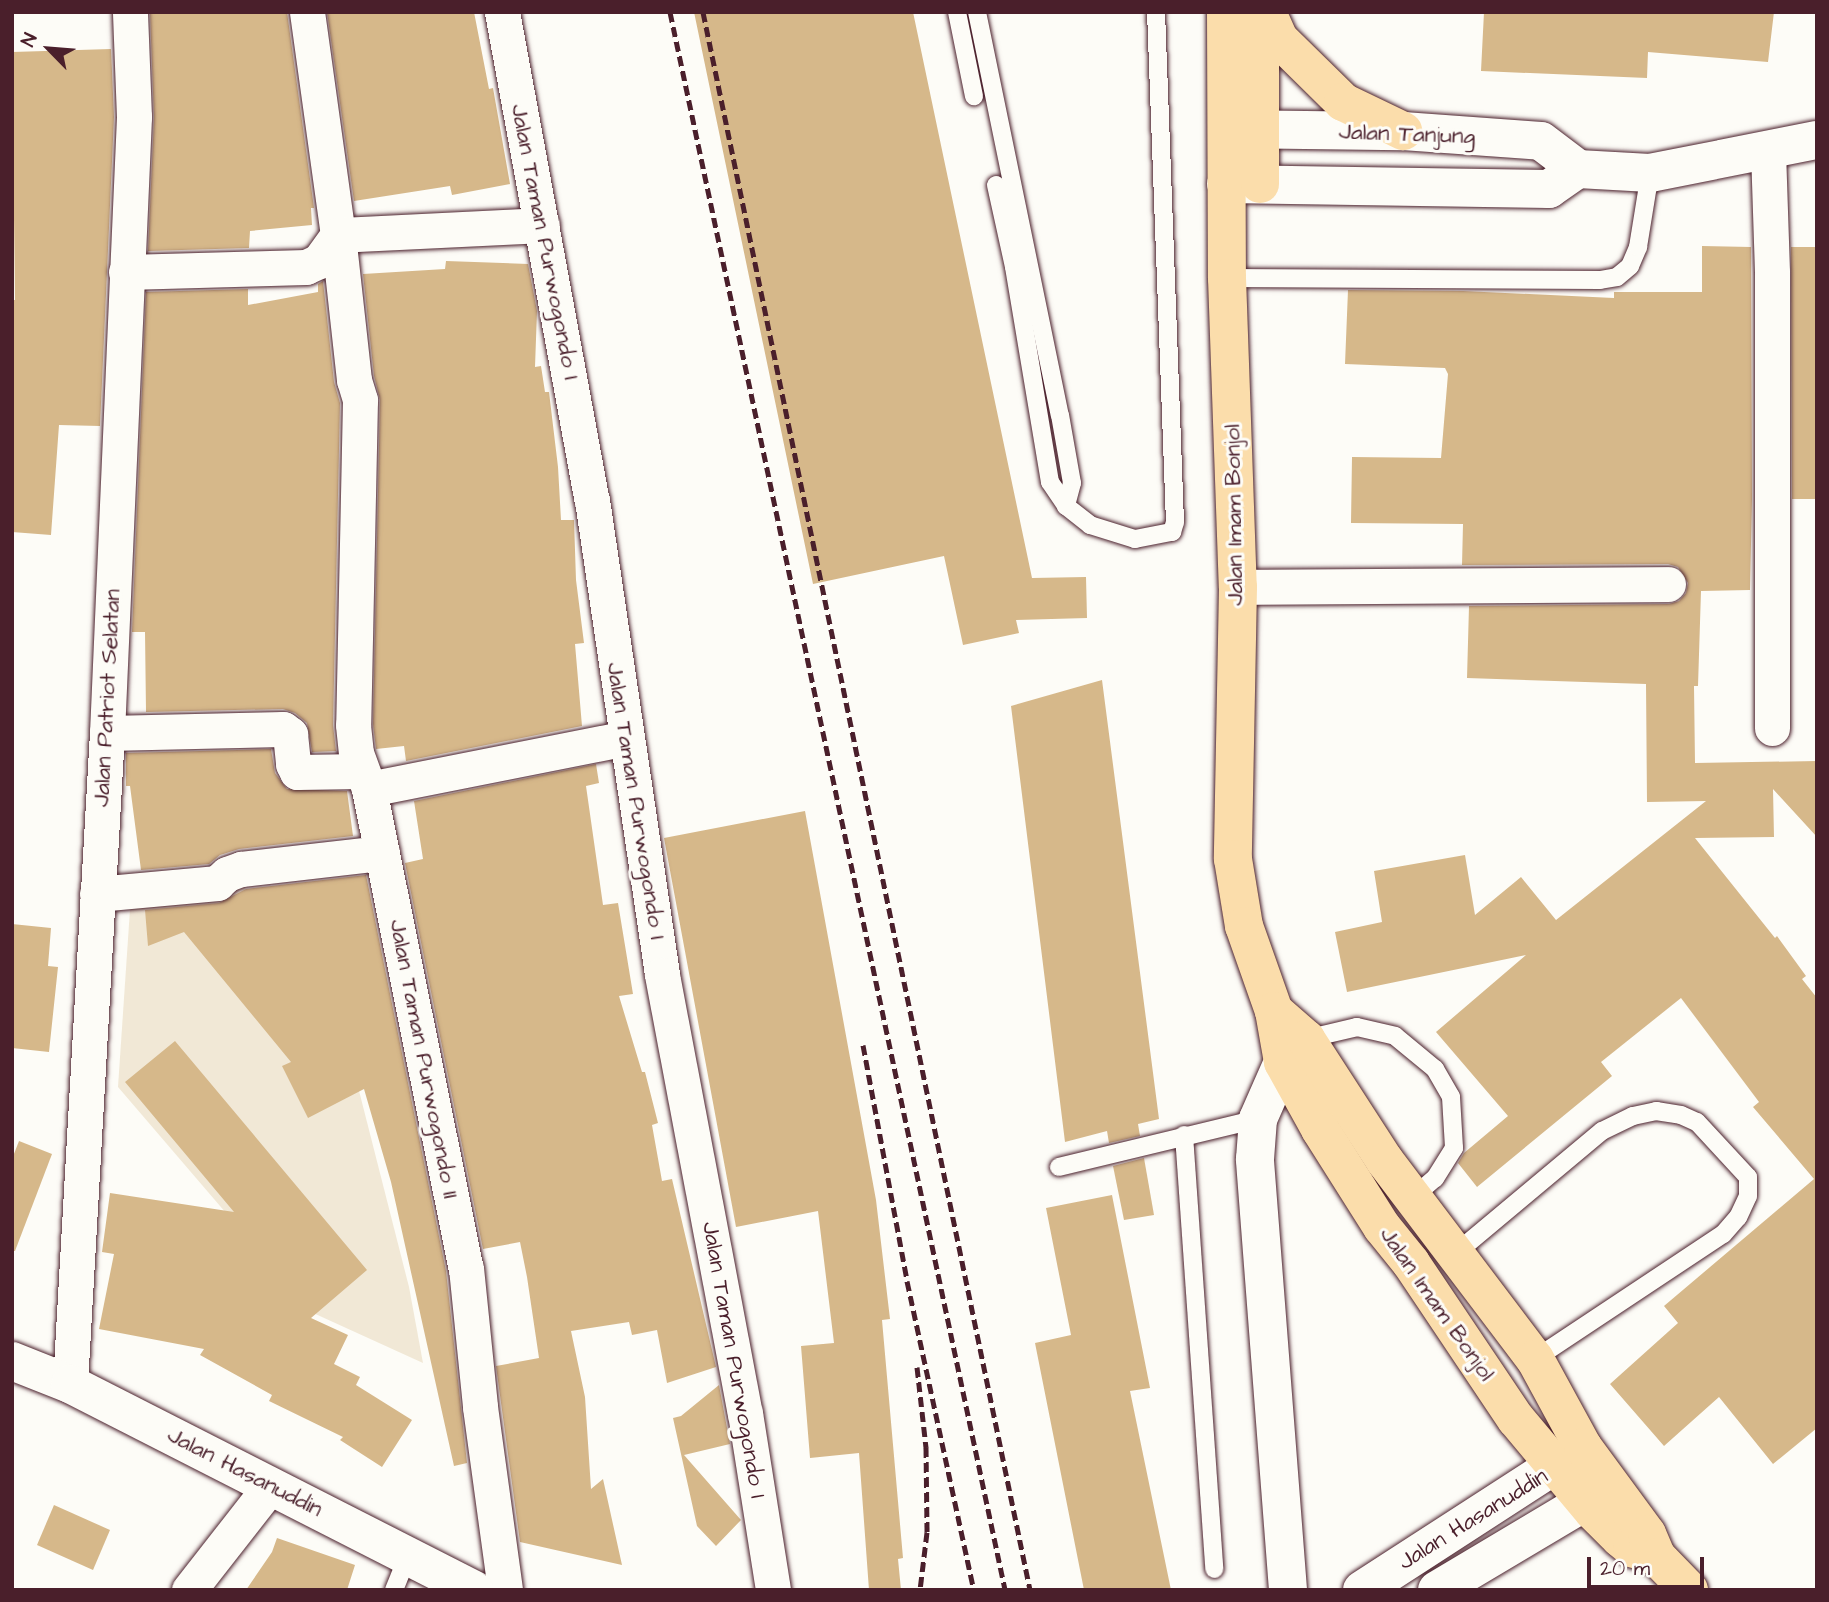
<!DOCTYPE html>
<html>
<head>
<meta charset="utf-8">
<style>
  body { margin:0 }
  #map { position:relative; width:1829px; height:1602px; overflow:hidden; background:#fdfcf7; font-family:"Architects Daughter",sans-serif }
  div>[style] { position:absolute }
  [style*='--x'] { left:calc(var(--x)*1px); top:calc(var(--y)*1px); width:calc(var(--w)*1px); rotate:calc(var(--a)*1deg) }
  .built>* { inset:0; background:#f1e8d6 }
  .building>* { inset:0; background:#d6b88a }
  .roads { filter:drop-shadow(0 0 2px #4a1f2b) drop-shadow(0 0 2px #4a1f2b) }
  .lane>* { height:18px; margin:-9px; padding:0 9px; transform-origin:9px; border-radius:9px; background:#fdfcf7 }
  .street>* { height:35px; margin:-17.5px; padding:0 17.5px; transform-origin:17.5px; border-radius:17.5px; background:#fdfcf7 }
  .secondary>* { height:38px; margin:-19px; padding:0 19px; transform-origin:19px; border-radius:19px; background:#fdfcf7 }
  .primary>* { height:38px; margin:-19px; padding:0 19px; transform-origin:19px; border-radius:19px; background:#fbddab }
  .rail>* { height:5px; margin-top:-2.5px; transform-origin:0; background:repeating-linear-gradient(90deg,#4a1f2b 0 10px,transparent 0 15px) }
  span { translate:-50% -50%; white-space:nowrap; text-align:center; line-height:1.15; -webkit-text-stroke:6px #fdfcf7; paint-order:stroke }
  .street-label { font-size:23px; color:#4a1f2b }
  .frame { position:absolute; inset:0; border:14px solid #4a1f2b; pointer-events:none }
  .north { position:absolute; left:14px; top:14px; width:70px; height:70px; -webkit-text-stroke:5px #fdfcf7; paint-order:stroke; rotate:295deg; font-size:19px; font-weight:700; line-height:28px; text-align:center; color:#4a1f2b }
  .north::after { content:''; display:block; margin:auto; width:24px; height:32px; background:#4a1f2b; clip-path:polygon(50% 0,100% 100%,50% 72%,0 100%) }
  .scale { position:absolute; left:1587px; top:1557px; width:117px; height:32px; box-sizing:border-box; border:4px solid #4a1f2b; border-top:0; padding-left:9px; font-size:21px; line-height:24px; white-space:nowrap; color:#4a1f2b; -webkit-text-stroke:5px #fdfcf7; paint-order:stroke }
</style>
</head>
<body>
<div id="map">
  <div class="built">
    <i style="clip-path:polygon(229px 869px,310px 970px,355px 1075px,409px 1287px,423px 1363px,311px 1312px,118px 1087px,132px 880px)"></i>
  </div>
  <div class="building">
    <i style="clip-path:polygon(287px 12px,314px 208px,311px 208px,312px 225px,250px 231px,249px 248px,148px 251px,154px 118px,150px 13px)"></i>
    <i style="clip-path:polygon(327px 12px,474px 12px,489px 89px,493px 88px,510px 184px,452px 195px,450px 186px,354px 201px)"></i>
    <i style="clip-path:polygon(694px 12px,913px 12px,1032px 578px,1086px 577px,1087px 618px,1016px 620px,1019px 633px,963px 645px,944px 556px,813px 584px)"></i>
    <i style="clip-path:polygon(1484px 12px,1774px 12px,1768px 62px,1648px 52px,1647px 78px,1481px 71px)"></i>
    <i style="clip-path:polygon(111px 49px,114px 117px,100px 426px,59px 425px,51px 535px,12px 532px,12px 300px,15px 300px,12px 52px)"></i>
    <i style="clip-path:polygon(1702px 246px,1751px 247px,1752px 499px,1750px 590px,1701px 591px,1698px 686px,1694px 686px,1695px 763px,1817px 761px,1817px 837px,1773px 789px,1774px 837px,1695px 838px,1775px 938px,1777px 936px,1806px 976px,1802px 979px,1817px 998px,1817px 1428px,1773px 1464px,1719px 1397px,1664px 1446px,1610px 1384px,1678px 1323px,1664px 1306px,1814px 1179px,1753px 1107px,1759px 1102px,1681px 998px,1601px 1062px,1612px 1076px,1477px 1187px,1458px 1163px,1464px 1153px,1508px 1116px,1436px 1032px,1526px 955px,1347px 992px,1335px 932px,1382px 922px,1374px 871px,1465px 855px,1475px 915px,1521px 877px,1556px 920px,1706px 801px,1647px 802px,1646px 684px,1467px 678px,1469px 606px,1669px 604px,1679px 601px,1686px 593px,1688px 583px,1678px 567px,1668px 564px,1462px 565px,1463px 524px,1351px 523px,1352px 457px,1441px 458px,1448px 374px,1445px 368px,1345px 364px,1348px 290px,1463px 291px,1614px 298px,1614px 292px,1702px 292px)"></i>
    <i style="clip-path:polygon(1791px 247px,1817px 247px,1817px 499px,1792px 499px)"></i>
    <i style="clip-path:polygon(446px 261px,528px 264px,537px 311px,535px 367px,541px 366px,545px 392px,549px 392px,558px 467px,561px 520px,574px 520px,576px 580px,584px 643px,575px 644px,582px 726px,406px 761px,404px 746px,376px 749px,373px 724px,380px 400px,374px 376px,363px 274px,445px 269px)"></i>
    <i style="clip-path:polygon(323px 281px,334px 382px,340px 403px,333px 725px,336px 751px,312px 752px,307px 723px,295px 713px,283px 709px,146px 712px,145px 632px,132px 632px,146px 292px,248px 289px,248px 305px,318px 292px,318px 284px)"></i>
    <i style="clip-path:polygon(1102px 680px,1159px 1119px,1138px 1124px,1140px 1136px,1109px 1143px,1107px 1131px,1065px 1142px,1011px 706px)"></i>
    <i style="clip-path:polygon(271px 749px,275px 773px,287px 789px,347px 791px,353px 836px,239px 849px,220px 855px,209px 864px,141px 870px,130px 786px,126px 786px,126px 753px)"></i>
    <i style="clip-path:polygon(596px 764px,599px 783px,586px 786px,603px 905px,618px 903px,633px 994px,619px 996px,642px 1072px,645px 1072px,658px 1123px,652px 1125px,662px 1181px,672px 1179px,716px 1367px,667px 1383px,657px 1330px,632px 1335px,629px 1322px,571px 1331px,585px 1397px,591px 1489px,603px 1479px,622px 1565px,520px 1542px,496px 1366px,539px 1358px,527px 1277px,520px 1242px,483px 1249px,405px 863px,423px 859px,414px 801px)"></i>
    <i style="clip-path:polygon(805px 811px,876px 1200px,890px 1319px,882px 1320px,903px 1558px,898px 1559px,901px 1590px,869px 1590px,859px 1453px,810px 1458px,801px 1346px,834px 1343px,818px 1211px,736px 1227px,664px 838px)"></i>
    <i style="clip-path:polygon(366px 875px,446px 1271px,467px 1463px,454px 1466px,391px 1182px,364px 1089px,308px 1118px,282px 1066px,291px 1062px,184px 932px,148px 946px,145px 910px,219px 903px,246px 889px)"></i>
    <i style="clip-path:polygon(12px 924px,51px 928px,48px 966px,58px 967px,49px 1052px,12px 1048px)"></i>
    <i style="clip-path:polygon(175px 1041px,367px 1270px,311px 1318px,348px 1335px,334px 1364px,360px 1377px,356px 1385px,412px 1420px,382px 1467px,340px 1440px,343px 1437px,269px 1401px,272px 1395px,200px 1355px,204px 1349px,99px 1329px,114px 1254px,102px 1252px,110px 1193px,234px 1212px,125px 1082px)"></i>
    <i style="clip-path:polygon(19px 1141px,52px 1154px,15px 1251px,12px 1251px,12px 1159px)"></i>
    <i style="clip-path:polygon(1144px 1158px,1154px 1215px,1124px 1220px,1113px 1166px)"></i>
    <i style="clip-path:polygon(1112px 1195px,1150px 1388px,1130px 1391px,1171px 1590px,1084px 1590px,1035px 1343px,1071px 1335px,1046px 1208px)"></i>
    <i style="clip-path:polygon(719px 1385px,730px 1444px,684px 1455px,741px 1520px,716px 1546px,697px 1526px,673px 1418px,681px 1416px)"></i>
    <i style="clip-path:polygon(54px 1505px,110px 1530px,93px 1570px,37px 1545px)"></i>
    <i style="clip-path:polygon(277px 1538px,355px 1565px,347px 1590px,246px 1590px,272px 1552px)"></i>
  </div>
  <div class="roads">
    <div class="lane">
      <i style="--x:957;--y:12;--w:86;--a:78.6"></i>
      <i style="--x:977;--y:12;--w:411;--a:78.4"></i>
      <i style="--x:1060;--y:415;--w:69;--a:80"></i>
      <i style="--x:1072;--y:483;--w:24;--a:105"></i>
      <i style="--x:996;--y:185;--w:84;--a:77.6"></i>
      <i style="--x:1014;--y:267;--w:218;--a:80.5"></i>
      <i style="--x:1050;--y:482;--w:29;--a:56"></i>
      <i style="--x:1066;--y:506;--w:31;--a:38"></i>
      <i style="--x:1090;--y:525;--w:47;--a:17.3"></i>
      <i style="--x:1135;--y:539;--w:38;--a:-11"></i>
      <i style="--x:1172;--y:532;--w:10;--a:-73"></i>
      <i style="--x:1175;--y:522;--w:510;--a:-92.13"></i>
      <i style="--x:1227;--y:278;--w:373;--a:0.3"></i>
      <i style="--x:1600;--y:280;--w:17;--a:-10"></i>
      <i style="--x:1617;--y:277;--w:17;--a:-40"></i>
      <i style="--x:1630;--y:266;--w:21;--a:-67"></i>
      <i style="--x:1638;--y:247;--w:75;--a:-80.8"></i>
      <i style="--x:1306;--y:1039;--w:52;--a:-13.2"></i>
      <i style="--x:1357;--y:1027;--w:39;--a:13"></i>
      <i style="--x:1395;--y:1036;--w:52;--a:39.5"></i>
      <i style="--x:1435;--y:1069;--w:32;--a:60"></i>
      <i style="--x:1451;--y:1097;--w:51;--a:86.6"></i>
      <i style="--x:1454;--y:1148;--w:36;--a:122"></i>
      <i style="--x:1435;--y:1178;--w:29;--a:139"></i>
      <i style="--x:1184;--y:1135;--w:435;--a:86"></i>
      <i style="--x:1059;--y:1167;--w:205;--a:-13.6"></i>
      <i style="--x:1456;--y:1253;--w:190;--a:-39.9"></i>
      <i style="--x:1602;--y:1131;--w:34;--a:-26"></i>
      <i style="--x:1633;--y:1116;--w:24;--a:-12"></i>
      <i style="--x:1656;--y:1111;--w:25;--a:9"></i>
      <i style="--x:1681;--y:1115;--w:17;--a:24"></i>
      <i style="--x:1697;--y:1122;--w:75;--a:47.2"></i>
      <i style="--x:1748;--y:1177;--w:19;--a:90"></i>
      <i style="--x:1748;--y:1196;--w:23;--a:115"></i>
      <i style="--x:1738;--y:1217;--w:23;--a:131"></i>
      <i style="--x:1723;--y:1234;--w:226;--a:146.4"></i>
      <i style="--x:394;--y:1590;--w:38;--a:-68"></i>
    </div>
    <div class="street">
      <i style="--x:307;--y:12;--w:225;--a:82.1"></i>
      <i style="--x:338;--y:235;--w:146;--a:83.7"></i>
      <i style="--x:354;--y:380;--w:21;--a:73"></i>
      <i style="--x:360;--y:400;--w:325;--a:91.2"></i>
      <i style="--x:353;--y:725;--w:28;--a:84"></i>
      <i style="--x:356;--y:753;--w:38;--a:70"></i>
      <i style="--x:369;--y:789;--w:489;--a:78.6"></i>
      <i style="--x:466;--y:1268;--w:140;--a:84.2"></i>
      <i style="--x:480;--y:1407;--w:185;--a:82.2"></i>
      <i style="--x:502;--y:12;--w:496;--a:79.6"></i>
      <i style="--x:592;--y:500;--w:480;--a:81.6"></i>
      <i style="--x:662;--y:975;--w:446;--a:79.3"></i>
      <i style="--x:745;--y:1413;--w:179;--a:81"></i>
      <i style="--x:1768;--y:151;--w:122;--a:88.1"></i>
      <i style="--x:1772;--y:273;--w:455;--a:90"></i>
      <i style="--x:338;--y:235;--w:204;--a:-2.8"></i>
      <i style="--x:126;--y:272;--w:180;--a:-1.6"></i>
      <i style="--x:306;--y:267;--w:14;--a:-25"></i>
      <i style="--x:319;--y:261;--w:32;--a:-54"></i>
      <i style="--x:1238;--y:587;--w:430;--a:-0.4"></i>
      <i style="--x:107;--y:733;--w:176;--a:-1.3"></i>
      <i style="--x:283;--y:729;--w:9;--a:36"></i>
      <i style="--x:290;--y:734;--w:30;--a:84"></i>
      <i style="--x:293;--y:764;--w:9;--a:63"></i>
      <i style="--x:297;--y:772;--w:64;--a:-0.9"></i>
      <i style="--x:369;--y:789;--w:262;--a:-11.2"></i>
      <i style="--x:97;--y:894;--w:121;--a:-5.2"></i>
      <i style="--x:217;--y:883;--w:13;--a:-42"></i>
      <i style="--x:227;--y:874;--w:15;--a:-20"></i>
      <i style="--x:241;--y:869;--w:142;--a:-6.5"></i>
      <i style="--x:70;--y:1384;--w:652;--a:-86.75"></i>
      <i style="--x:107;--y:733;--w:617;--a:-87.49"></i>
      <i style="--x:134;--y:117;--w:105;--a:-92.2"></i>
      <i style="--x:189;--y:1590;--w:133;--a:-52"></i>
    </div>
    <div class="secondary">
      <i style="--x:1227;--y:129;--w:176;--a:0.7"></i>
      <i style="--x:1403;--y:131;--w:138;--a:4.1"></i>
      <i style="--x:1541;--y:141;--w:46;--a:37.1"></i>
      <i style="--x:1578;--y:169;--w:72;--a:3.2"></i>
      <i style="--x:1650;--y:173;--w:170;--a:-11.2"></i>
      <i style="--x:1226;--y:184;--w:323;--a:0.9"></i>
      <i style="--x:1549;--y:189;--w:35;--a:-35"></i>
      <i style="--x:12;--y:1361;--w:62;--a:21.6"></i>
      <i style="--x:70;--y:1384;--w:453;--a:27"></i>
      <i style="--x:1288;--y:1590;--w:432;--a:-94.4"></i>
      <i style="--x:1255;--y:1159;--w:40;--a:-85.7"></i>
      <i style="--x:1258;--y:1119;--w:62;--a:-66.3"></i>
      <i style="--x:1283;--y:1062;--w:27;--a:-45"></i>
      <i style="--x:1362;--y:1590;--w:263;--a:-32.9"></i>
      <i style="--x:1437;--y:1590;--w:201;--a:-30.8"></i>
    </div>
    <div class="primary">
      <i style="--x:1226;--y:12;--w:266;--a:89.8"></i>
      <i style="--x:1227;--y:278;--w:309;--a:88"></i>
      <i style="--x:1238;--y:587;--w:272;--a:91.1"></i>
      <i style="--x:1233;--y:859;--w:68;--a:80.7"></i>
      <i style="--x:1244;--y:926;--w:90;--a:70.6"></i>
      <i style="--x:1274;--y:1011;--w:52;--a:80"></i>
      <i style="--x:1283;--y:1062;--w:77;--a:61.1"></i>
      <i style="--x:1320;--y:1129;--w:116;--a:57.7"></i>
      <i style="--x:1382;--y:1227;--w:46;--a:51.1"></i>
      <i style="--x:1411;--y:1263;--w:188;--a:56.1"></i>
      <i style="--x:1516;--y:1419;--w:120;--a:50.1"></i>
      <i style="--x:1593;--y:1511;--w:38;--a:45"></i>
      <i style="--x:1620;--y:1538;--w:16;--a:40"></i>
      <i style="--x:1632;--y:1548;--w:27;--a:20"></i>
      <i style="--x:1267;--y:12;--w:30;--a:66"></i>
      <i style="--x:1279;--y:39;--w:90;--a:44.5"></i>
      <i style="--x:1343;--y:102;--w:67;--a:25.8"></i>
      <i style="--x:1260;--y:184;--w:172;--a:-90"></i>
      <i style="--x:1274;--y:1011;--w:43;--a:41.2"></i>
      <i style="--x:1306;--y:1039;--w:145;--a:57.1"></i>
      <i style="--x:1385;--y:1161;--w:248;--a:52.9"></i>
      <i style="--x:1535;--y:1359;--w:100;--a:61.4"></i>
      <i style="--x:1583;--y:1447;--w:108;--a:53.7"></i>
      <i style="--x:1647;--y:1534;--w:25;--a:67"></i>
      <i style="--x:1657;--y:1557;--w:46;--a:45.9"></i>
    </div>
  </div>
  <div class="rail">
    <i style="--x:670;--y:12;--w:1613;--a:78.01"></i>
    <i style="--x:703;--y:12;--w:1612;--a:78.29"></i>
    <i style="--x:863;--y:1045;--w:240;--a:79.4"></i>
    <i style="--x:907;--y:1281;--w:316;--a:77.8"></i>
    <i style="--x:917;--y:1367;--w:81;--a:83.6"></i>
    <i style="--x:926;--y:1447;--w:85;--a:89.3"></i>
    <i style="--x:927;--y:1532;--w:58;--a:96.9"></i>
  </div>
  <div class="street-label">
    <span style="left:1407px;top:134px;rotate:2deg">Jalan Tanjung</span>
    <span style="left:545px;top:242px;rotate:79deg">Jalan Taman Purwogondo I</span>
    <span style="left:1234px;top:515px;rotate:-91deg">Jalan Imam Bonjol</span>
    <span style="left:107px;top:698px;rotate:-87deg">Jalan Patriot Selatan</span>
    <span style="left:636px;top:801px;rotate:81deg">Jalan Taman Purwogondo I</span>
    <span style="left:424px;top:1059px;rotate:79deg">Jalan Taman Purwogondo II</span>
    <span style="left:1437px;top:1304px;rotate:55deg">Jalan Imam Bonjol</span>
    <span style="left:734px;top:1360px;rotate:80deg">Jalan Taman Purwogondo I</span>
    <span style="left:245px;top:1472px;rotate:27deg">Jalan Hasanuddin</span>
    <span style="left:1473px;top:1519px;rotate:-32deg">Jalan Hasanuddin</span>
  </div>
  <div class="frame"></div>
  <div class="north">N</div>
  <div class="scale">20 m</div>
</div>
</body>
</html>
